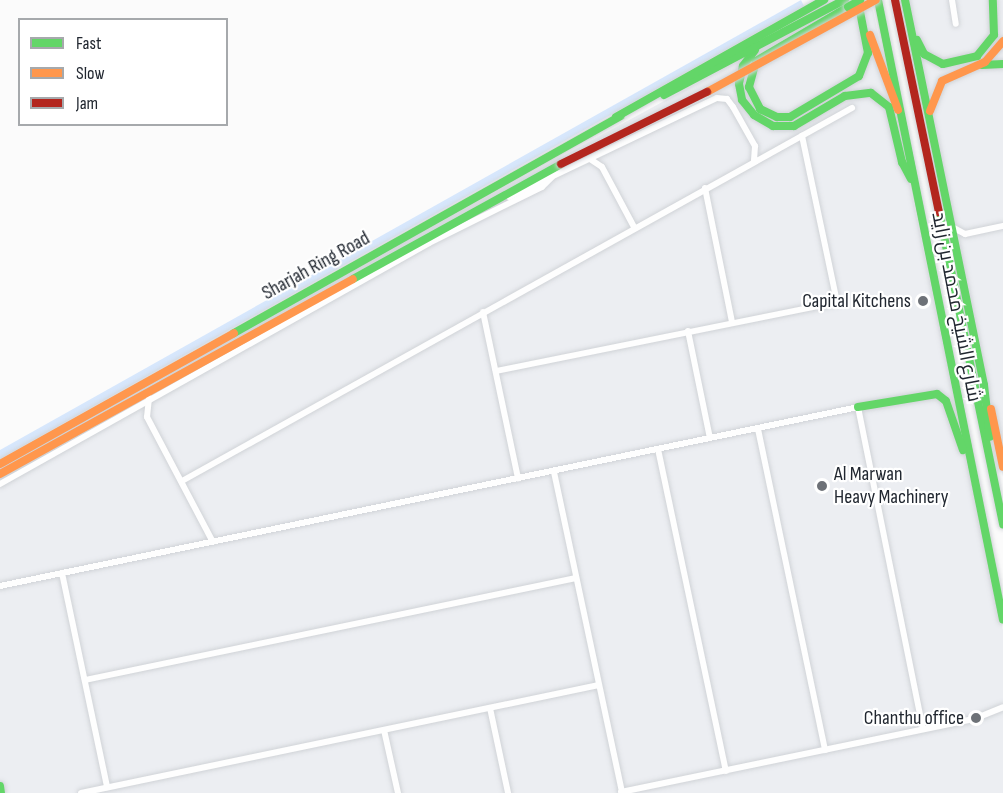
<!DOCTYPE html>
<html>
<head>
<meta charset="utf-8">
<style>
  body { margin:0 }
  #map { position:relative; width:1003px; height:793px; overflow:hidden; background:#fbfbfb; font-family:"Sofia Sans Condensed",Cairo,sans-serif }
  div>[style] { position:absolute }
  [style*='--x'] { left:calc(var(--x)*1px); top:calc(var(--y)*1px); width:calc(var(--w)*1px); rotate:calc(var(--a)*1deg) }
  .built>* { inset:0; background:#eceef2 }
  .green>* { inset:0; background:#d7e7fc }
  .roads { filter:drop-shadow(0 0 2px #d0d3d7) drop-shadow(0 0 2px #d0d3d7) }
  .street>* { height:6px; margin:-3px; padding:0 3px; transform-origin:3px; border-radius:3px; background:#fefefe }
  .fast>* { height:8px; margin:-4px; padding:0 4px; transform-origin:4px; border-radius:4px; background:#63d668 }
  .slow>* { height:8px; margin:-4px; padding:0 4px; transform-origin:4px; border-radius:4px; background:#ff974d }
  .jam>* { height:8px; margin:-4px; padding:0 4px; transform-origin:4px; border-radius:4px; background:#b3261e }
  .bridges { filter:drop-shadow(0 0 2px #d0d3d7) drop-shadow(0 0 2px #d0d3d7) }
  .fast-bridge>* { height:8px; margin:-4px; padding:0 4px; transform-origin:4px; border-radius:4px; background:#63d668 }
  .slow-bridge>* { height:8px; margin:-4px; padding:0 4px; transform-origin:4px; border-radius:4px; background:#ff974d }
  .jam-bridge>* { height:8px; margin:-4px; padding:0 4px; transform-origin:4px; border-radius:4px; background:#b3261e }
  .dots>* { width:16px; height:16px; translate:-50% -50%; box-sizing:border-box; border:3px solid #fff; border-radius:50% }
  span { translate:-50% -50%; white-space:nowrap; text-align:center; line-height:1.15; -webkit-text-stroke:4.5px #fff; paint-order:stroke }
  .street-label { font-size:20px; color:#212730 }
  .poi-label { font-size:20px; color:#212730 }
  .right { translate:-100% -50%; text-align:right }
  .left { translate:0 -50%; text-align:left }
  .legend { position:absolute; left:18px; top:18px; width:210px; height:108px; box-sizing:border-box; background:#fff; border:2px solid #a6a9ac; margin:0; padding:8px 10px; list-style:none; font-size:18px; color:#212730 }
  .legend li { display:flex; align-items:center; gap:12px; height:30px }
  .legend b { width:30px; border:2px solid #a6a9ac }
</style>
</head>
<body>
<div id="map">
  <div class="built">
    <i style="clip-path:polygon(850px 0,863px 0,873px 10px,1003px 630px,1003px 793px,0 793px,0 470px,360px 266px)"></i>
    <i style="clip-path:polygon(909px 0,1003px 0,1003px 477px)"></i>
  </div>
  <div class="green">
    <i style="clip-path:polygon(801px 0,804px 6px,0 459px,0 450px)"></i>
  </div>
  <div class="roads">
    <div class="street">
      <i style="--x:952;--y:0;--w:24;--a:81"></i>
      <i style="--x:590;--y:159;--w:14;--a:34"></i>
      <i style="--x:602;--y:167;--w:68;--a:61.9"></i>
      <i style="--x:705;--y:188;--w:137;--a:78.6"></i>
      <i style="--x:509;--y:197;--w:230;--a:-25.5"></i>
      <i style="--x:717;--y:98;--w:10;--a:6"></i>
      <i style="--x:727;--y:99;--w:10;--a:53"></i>
      <i style="--x:733;--y:107;--w:45;--a:60.6"></i>
      <i style="--x:755;--y:146;--w:16;--a:94"></i>
      <i style="--x:952;--y:227;--w:15;--a:28"></i>
      <i style="--x:965;--y:234;--w:39;--a:-12"></i>
      <i style="--x:483;--y:312;--w:170;--a:78.1"></i>
      <i style="--x:688;--y:331;--w:109;--a:78.4"></i>
      <i style="--x:496;--y:371;--w:348;--a:-11.4"></i>
      <i style="--x:837;--y:302;--w:170;--a:-101.9"></i>
      <i style="--x:149;--y:398;--w:19;--a:96"></i>
      <i style="--x:147;--y:417;--w:141;--a:62.2"></i>
      <i style="--x:758;--y:429;--w:328;--a:78.2"></i>
      <i style="--x:658;--y:449;--w:329;--a:78.1"></i>
      <i style="--x:554;--y:472;--w:328;--a:78"></i>
      <i style="--x:182;--y:481;--w:767;--a:-29.11"></i>
      <i style="--x:0;--y:484;--w:492;--a:-29.3"></i>
      <i style="--x:429;--y:243;--w:126;--a:-26.4"></i>
      <i style="--x:542;--y:187;--w:14;--a:-45"></i>
      <i style="--x:62;--y:573;--w:219;--a:78.1"></i>
      <i style="--x:0;--y:586;--w:876;--a:-11.78"></i>
      <i style="--x:858;--y:407;--w:328;--a:78.6"></i>
      <i style="--x:85;--y:680;--w:501;--a:-11.74"></i>
      <i style="--x:490;--y:708;--w:87;--a:78"></i>
      <i style="--x:384;--y:730;--w:65;--a:77.5"></i>
      <i style="--x:621;--y:792;--w:360;--a:-11.7"></i>
      <i style="--x:974;--y:719;--w:31;--a:-22"></i>
      <i style="--x:81;--y:793;--w:529;--a:-11.78"></i>
    </div>
    <div class="fast">
      <i style="--x:844;--y:0;--w:1;--a:0"></i>
      <i style="--x:878;--y:0;--w:632;--a:78.6"></i>
      <i style="--x:905;--y:0;--w:393;--a:78.4"></i>
      <i style="--x:848;--y:7;--w:107;--a:149.6"></i>
      <i style="--x:756;--y:61;--w:27;--a:105"></i>
      <i style="--x:749;--y:87;--w:25;--a:63"></i>
      <i style="--x:760;--y:109;--w:19;--a:25"></i>
      <i style="--x:777;--y:117;--w:13;--a:0"></i>
      <i style="--x:790;--y:117;--w:80;--a:-30.7"></i>
      <i style="--x:859;--y:76;--w:25;--a:-69"></i>
      <i style="--x:868;--y:53;--w:53;--a:-100.9"></i>
      <i style="--x:917;--y:40;--w:16;--a:63"></i>
      <i style="--x:924;--y:54;--w:21;--a:28"></i>
      <i style="--x:943;--y:64;--w:35;--a:-13"></i>
      <i style="--x:977;--y:56;--w:27;--a:-51"></i>
      <i style="--x:994;--y:35;--w:35;--a:-92"></i>
      <i style="--x:755;--y:50;--w:20;--a:127"></i>
      <i style="--x:743;--y:66;--w:18;--a:103"></i>
      <i style="--x:739;--y:84;--w:16;--a:79"></i>
      <i style="--x:742;--y:100;--w:19;--a:51"></i>
      <i style="--x:754;--y:115;--w:22;--a:30"></i>
      <i style="--x:773;--y:126;--w:21;--a:0"></i>
      <i style="--x:794;--y:126;--w:59;--a:-30.5"></i>
      <i style="--x:845;--y:96;--w:26;--a:-7"></i>
      <i style="--x:871;--y:93;--w:23;--a:38"></i>
      <i style="--x:889;--y:107;--w:57;--a:76.7"></i>
      <i style="--x:902;--y:162;--w:19;--a:62"></i>
      <i style="--x:982;--y:65;--w:21;--a:-3"></i>
      <i style="--x:664;--y:95;--w:204;--a:-27.8"></i>
      <i style="--x:616;--y:117;--w:239;--a:-29.4"></i>
      <i style="--x:939;--y:212;--w:319;--a:78.4"></i>
      <i style="--x:353;--y:279;--w:238;--a:-28.9"></i>
      <i style="--x:234;--y:333;--w:443;--a:-29.3"></i>
      <i style="--x:984;--y:385;--w:52;--a:83.4"></i>
      <i style="--x:858;--y:407;--w:80;--a:-9.3"></i>
      <i style="--x:937;--y:394;--w:11;--a:38"></i>
      <i style="--x:946;--y:401;--w:52;--a:70.9"></i>
      <i style="--x:0;--y:786;--w:7;--a:82"></i>
    </div>
    <div class="slow">
      <i style="--x:870;--y:35;--w:80;--a:69.5"></i>
      <i style="--x:930;--y:111;--w:32;--a:-68"></i>
      <i style="--x:942;--y:81;--w:47;--a:-23.8"></i>
      <i style="--x:985;--y:62;--w:28;--a:-49"></i>
      <i style="--x:991;--y:409;--w:59;--a:78.3"></i>
      <i style="--x:0;--y:464;--w:268;--a:-29.2"></i>
      <i style="--x:0;--y:474;--w:403;--a:-28.9"></i>
    </div>
    <div class="jam">
      <i style="--x:895;--y:0;--w:217;--a:78.3"></i>
    </div>
  </div>
  <div class="bridges">
    <div class="fast-bridge">
      <i style="--x:848;--y:7;--w:14;--a:-30"></i>
    </div>
    <div class="slow-bridge">
      <i style="--x:707;--y:92;--w:192;--a:-28.6"></i>
    </div>
    <div class="jam-bridge">
      <i style="--x:561;--y:164;--w:163;--a:-26.3"></i>
    </div>
  </div>
  <div class="dots">
    <i style="left:923px;top:301px;background:#6d7177"></i>
    <i style="left:822px;top:486px;background:#6d7177"></i>
    <i style="left:976px;top:718px;background:#6d7177"></i>
  </div>
  <div class="street-label">
    <span style="left:316px;top:266px;rotate:-29deg">Sharjah Ring Road</span>
    <span style="left:956px;top:307px;rotate:79deg">شارع الشيخ محمد بن زايد</span>
  </div>
  <div class="poi-label">
    <span class="right" style="left:911px;top:301px">Capital Kitchens</span>
    <span class="left" style="left:834px;top:486px">Al Marwan<br>Heavy Machinery</span>
    <span class="right" style="left:964px;top:718px">Chanthu office</span>
  </div>
  <ul class="legend">
  <li><b style="height:8px;background:#63d668"></b>Fast</li>
  <li><b style="height:8px;background:#ff974d"></b>Slow</li>
  <li><b style="height:8px;background:#b3261e"></b>Jam</li>
  </ul>
</div>
</body>
</html>
